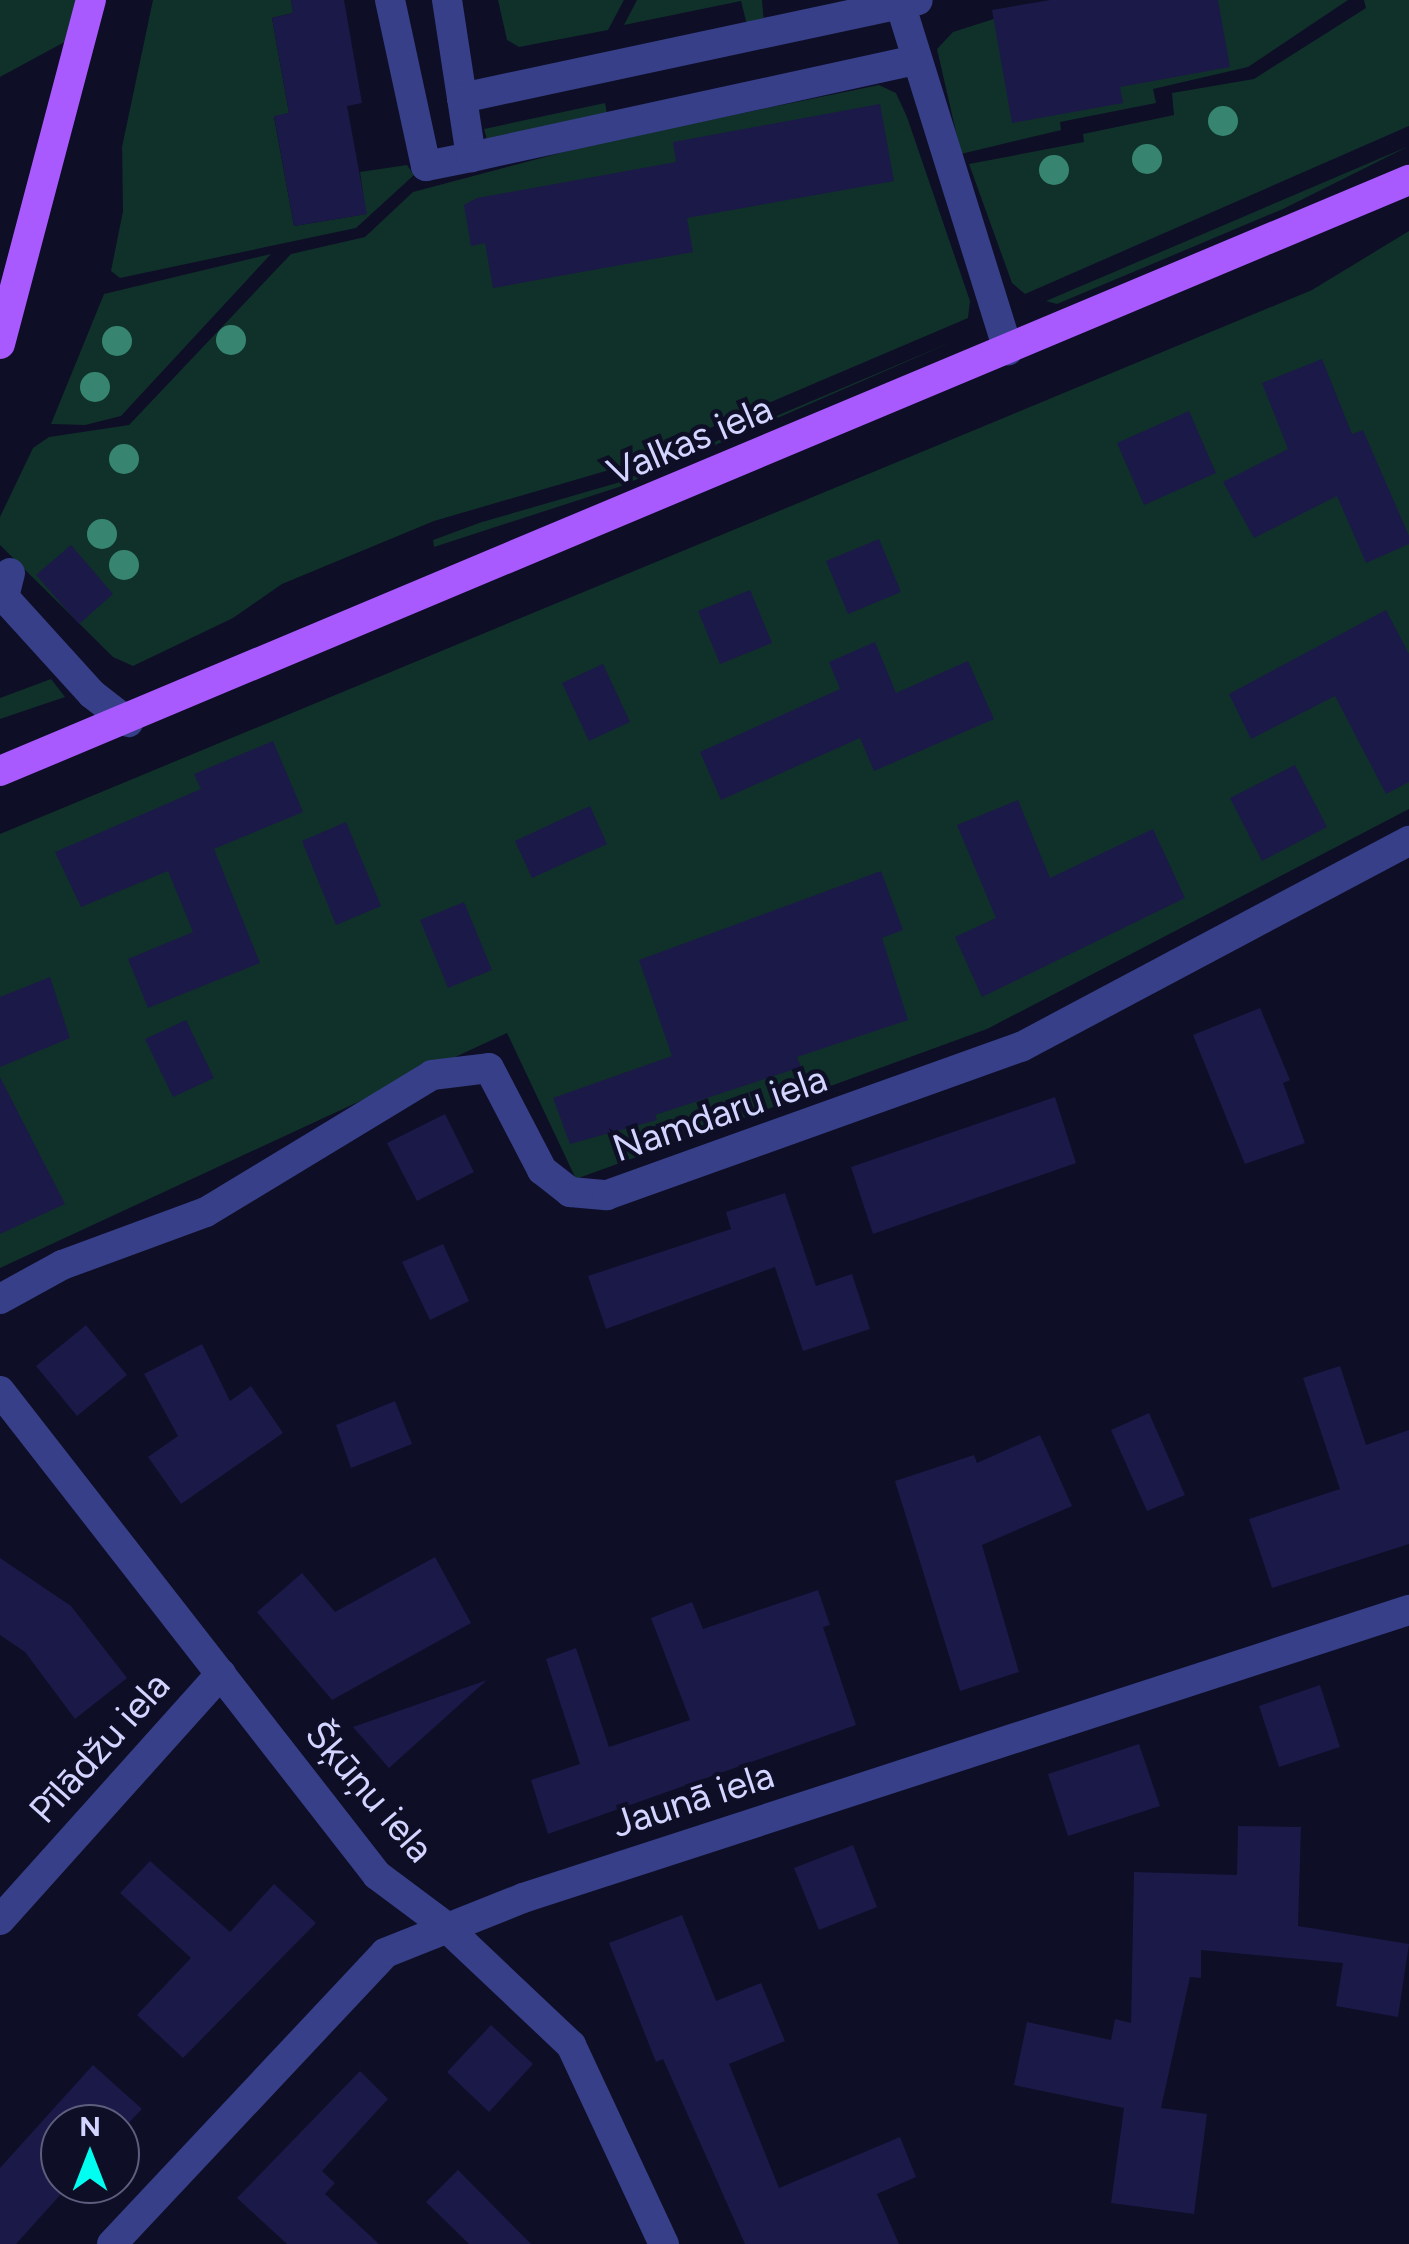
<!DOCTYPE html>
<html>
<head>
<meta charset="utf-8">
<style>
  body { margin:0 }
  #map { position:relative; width:1409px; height:2244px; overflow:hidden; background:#0e0e26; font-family:Figtree,sans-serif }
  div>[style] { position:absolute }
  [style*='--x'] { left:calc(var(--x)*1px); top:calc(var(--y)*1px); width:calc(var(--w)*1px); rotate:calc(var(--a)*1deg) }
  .green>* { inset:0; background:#10302a }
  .building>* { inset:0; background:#1b1948 }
  .minor>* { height:30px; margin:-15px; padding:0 15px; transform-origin:15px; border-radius:15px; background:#363f87 }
  .major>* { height:30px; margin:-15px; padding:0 15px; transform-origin:15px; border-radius:15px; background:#a95aff }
  .trees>* { width:30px; height:30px; margin:-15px; border-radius:50%; background:#378570 }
  span { translate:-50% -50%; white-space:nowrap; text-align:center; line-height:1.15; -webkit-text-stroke:9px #0e0e26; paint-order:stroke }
  .street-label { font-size:38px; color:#d3d4ff }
  .north { position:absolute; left:40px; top:2104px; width:100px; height:100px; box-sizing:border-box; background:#0e0e26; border:2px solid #5d5d7d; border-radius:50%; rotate:0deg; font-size:28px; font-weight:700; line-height:40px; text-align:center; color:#d3d4ff }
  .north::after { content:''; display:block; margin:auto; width:35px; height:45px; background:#00fef1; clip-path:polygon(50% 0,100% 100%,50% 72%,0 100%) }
</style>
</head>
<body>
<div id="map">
  <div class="green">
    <i style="clip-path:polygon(0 0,91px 0,83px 32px,0 77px)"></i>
    <i style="clip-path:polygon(153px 0,291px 0,293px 13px,272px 18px,289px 113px,274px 117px,294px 226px,366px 214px,360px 172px,407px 165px,414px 175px,356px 228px,120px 278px,111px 271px,123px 211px,122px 147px)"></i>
    <i style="clip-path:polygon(498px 0,624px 0,608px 30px,519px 47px,507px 40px)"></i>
    <i style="clip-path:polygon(637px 0,762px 0,764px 22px,748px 29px,741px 1px,624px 25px)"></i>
    <i style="clip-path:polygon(1053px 0,1348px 0,1248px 67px,1153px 89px,1156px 103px,1060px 122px,1061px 130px,961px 154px,937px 49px,953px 32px)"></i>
    <i style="clip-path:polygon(1364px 0,1409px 0,1409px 126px,1025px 294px,1012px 283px,969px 164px,1084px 142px,1083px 134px,1174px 115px,1172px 93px,1254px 79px,1366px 8px)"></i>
    <i style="clip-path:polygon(879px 85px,896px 93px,907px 117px,970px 301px,968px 318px,616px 468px,434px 521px,282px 584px,233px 618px,133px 666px,113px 657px,0 545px,0 517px,33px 448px,49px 437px,129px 425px,291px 254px,365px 237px,413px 192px,602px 142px)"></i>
    <i style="clip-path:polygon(605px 103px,607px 114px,487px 140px,484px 129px)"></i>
    <i style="clip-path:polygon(1409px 146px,1283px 209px,1057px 304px,1046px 301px)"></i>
    <i style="clip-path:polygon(1409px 231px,1409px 809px,987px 1029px,576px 1179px,507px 1033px,0 1268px,0 834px,1312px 290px)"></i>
    <i style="clip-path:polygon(271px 254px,121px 416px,85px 425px,51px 424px,104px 294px)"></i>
    <i style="clip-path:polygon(961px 338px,619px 487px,434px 547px,433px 540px,482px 522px,617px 483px)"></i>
    <i style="clip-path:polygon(51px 679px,65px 697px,0 719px,0 698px)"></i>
  </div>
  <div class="building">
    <i style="clip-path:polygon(291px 0,344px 0,362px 103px,347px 106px,367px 214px,294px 226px,274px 116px,289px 113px,272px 18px,293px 13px)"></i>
    <i style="clip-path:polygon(1050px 0,1218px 0,1230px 67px,1120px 87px,1123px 103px,1012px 123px,992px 10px)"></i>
    <i style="clip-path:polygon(880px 104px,894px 181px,687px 218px,693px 252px,493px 288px,485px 243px,471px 246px,464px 205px,477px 198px,676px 162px,673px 142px)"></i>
    <i style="clip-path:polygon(1322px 359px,1352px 434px,1363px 430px,1409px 536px,1409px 544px,1366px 563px,1337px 496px,1254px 538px,1223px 482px,1288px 449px,1262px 383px)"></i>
    <i style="clip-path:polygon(1189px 411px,1216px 473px,1144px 505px,1117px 443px)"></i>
    <i style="clip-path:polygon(879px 539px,901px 592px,848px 614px,826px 561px)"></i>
    <i style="clip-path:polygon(71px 545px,113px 594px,79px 624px,36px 575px)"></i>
    <i style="clip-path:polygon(750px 590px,772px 643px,720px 664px,698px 611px)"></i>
    <i style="clip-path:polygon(1386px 610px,1409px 654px,1409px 782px,1386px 794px,1335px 696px,1251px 739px,1229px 694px)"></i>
    <i style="clip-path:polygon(875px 642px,896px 693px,968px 661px,994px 719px,874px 771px,860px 738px,721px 800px,700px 752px,840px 689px,829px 662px)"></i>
    <i style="clip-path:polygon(603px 664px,630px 722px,589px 741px,562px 683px)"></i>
    <i style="clip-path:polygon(273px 741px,303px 812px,214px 849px,260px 963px,148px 1008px,128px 959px,193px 932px,168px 871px,81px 907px,55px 852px,201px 789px,194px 774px)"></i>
    <i style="clip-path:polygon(1295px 765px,1327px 827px,1262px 861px,1230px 798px)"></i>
    <i style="clip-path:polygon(1018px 800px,1050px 878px,1153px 829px,1185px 898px,982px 997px,955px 937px,996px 918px,957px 825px)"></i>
    <i style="clip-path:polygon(590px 806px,607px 844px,532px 878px,515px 841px)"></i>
    <i style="clip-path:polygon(346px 822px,381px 906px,336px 925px,302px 841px)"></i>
    <i style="clip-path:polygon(881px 871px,903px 930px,882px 938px,908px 1020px,797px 1057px,801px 1067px,655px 1115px,657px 1120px,570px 1144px,553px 1098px,672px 1056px,639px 960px)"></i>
    <i style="clip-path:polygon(464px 902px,492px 970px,448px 988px,420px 920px)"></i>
    <i style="clip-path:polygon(50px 977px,70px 1038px,0 1067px,0 997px)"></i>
    <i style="clip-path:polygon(1260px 1008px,1290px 1080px,1283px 1083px,1305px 1143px,1245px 1164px,1193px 1035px)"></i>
    <i style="clip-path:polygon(186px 1020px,214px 1078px,173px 1097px,145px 1039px)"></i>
    <i style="clip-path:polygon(0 1077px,65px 1204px,0 1234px)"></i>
    <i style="clip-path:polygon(1055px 1097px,1076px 1163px,873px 1234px,851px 1167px)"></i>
    <i style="clip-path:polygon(445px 1114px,474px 1172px,417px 1201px,387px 1143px)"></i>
    <i style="clip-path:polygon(785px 1193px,816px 1286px,852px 1274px,870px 1329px,803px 1351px,775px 1267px,606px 1329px,588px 1276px,731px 1229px,726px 1212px)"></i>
    <i style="clip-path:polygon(443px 1244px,469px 1301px,430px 1320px,402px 1262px)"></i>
    <i style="clip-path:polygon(86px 1325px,127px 1375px,77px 1416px,36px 1366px)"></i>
    <i style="clip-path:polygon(202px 1344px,230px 1401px,251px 1386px,283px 1433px,181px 1504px,148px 1457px,178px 1436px,144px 1374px)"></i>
    <i style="clip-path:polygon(1340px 1366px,1366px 1445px,1409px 1430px,1409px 1544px,1272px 1588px,1249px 1519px,1340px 1489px,1303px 1378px)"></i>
    <i style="clip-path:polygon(395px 1401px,412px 1444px,351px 1468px,336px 1425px)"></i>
    <i style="clip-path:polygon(1149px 1413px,1185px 1495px,1147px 1511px,1111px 1430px)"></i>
    <i style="clip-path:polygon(1040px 1435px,1072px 1506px,982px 1545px,1019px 1672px,960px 1691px,895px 1481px,974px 1455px,977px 1463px)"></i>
    <i style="clip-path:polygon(435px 1557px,471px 1623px,332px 1700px,257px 1612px,302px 1573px,335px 1612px)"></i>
    <i style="clip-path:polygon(0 1558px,71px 1606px,127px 1678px,75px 1719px,25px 1652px,0 1635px)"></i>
    <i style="clip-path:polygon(818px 1590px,830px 1625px,823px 1627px,856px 1725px,548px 1834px,531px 1780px,580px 1764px,546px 1659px,576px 1648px,609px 1747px,690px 1720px,651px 1618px,692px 1602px,703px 1629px)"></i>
    <i style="clip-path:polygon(487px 1680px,389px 1768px,353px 1727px)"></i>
    <i style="clip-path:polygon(1320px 1685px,1340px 1747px,1279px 1767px,1259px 1706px)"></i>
    <i style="clip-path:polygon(1139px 1744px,1160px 1806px,1068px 1836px,1048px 1774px)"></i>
    <i style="clip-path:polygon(1238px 1826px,1301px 1827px,1298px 1926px,1409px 1944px,1398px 2017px,1336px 2006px,1343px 1963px,1201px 1950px,1201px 1978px,1190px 1977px,1161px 2108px,1207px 2114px,1194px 2214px,1111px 2203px,1124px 2108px,1014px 2085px,1027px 2022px,1111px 2040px,1115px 2019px,1131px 2023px,1134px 1872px,1237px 1875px)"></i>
    <i style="clip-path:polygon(853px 1845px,877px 1907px,819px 1930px,794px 1868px)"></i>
    <i style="clip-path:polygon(150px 1861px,230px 1932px,274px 1884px,316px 1923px,183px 2058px,137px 2015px,191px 1958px,120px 1893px)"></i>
    <i style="clip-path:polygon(682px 1915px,716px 2001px,761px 1983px,785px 2041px,729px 2064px,779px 2188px,900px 2137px,916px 2177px,877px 2194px,899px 2244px,745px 2244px,663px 2059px,656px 2062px,609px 1943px)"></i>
    <i style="clip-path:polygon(491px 2025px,533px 2064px,489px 2112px,447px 2072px)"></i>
    <i style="clip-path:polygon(93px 2065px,142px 2109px,120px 2132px,120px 2124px,60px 2124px,60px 2184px,70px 2184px,16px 2244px,0 2244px,0 2168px)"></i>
    <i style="clip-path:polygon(360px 2071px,388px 2099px,322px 2171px,335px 2183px,325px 2194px,379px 2244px,287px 2244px,237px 2198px)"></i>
    <i style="clip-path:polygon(458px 2170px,531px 2244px,469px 2244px,426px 2202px)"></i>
  </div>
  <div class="minor">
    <i style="--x:390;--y:0;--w:170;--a:77.8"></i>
    <i style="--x:426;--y:166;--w:46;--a:-11.3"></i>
    <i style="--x:447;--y:0;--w:99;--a:81.3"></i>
    <i style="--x:462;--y:98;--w:466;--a:-12.1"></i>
    <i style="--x:899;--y:0;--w:367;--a:72.7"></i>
    <i style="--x:462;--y:98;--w:60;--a:81.3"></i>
    <i style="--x:471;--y:157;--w:452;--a:-12.3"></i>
    <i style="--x:10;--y:573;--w:25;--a:104"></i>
    <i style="--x:4;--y:597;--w:131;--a:47.8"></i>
    <i style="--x:92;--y:694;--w:46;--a:37.9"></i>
    <i style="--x:0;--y:1299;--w:71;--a:-28.7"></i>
    <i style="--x:62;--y:1265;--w:153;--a:-20.2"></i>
    <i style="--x:206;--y:1212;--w:264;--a:-31.2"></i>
    <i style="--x:432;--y:1075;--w:57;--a:-7"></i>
    <i style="--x:489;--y:1068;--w:115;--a:62.5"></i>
    <i style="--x:542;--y:1170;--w:36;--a:38"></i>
    <i style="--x:570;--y:1192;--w:37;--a:5"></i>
    <i style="--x:607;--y:1195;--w:440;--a:-19.7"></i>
    <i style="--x:1021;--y:1047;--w:439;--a:-28"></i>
    <i style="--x:0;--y:1391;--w:614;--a:52.08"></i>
    <i style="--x:377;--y:1875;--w:84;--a:36.7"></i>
    <i style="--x:444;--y:1925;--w:175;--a:43.4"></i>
    <i style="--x:571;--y:2045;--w:220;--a:65"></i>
    <i style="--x:0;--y:1920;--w:331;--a:-48.1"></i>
    <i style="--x:112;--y:2244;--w:399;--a:-46.8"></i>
    <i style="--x:385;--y:1953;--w:149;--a:-21.7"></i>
    <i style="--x:523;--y:1898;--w:932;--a:-18.01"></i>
  </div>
  <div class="major">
    <i style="--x:0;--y:344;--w:356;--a:-75.2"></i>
    <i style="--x:0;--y:771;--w:1528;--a:-22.76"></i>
  </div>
  <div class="trees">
    <i style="left:1223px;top:121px"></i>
    <i style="left:1147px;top:159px"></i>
    <i style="left:1054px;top:170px"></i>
    <i style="left:231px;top:340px"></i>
    <i style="left:117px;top:341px"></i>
    <i style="left:95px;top:387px"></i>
    <i style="left:124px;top:459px"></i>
    <i style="left:102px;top:534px"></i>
    <i style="left:124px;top:565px"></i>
  </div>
  <div class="street-label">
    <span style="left:690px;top:441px;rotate:-23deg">Valkas iela</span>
    <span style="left:720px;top:1114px;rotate:-19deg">Namdaru iela</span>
    <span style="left:100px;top:1748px;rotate:-48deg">Pīlādžu iela</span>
    <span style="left:369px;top:1792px;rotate:49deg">Šķūņu iela</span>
    <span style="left:693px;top:1800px;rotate:-18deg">Jaunā iela</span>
  </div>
  <div class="north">N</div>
</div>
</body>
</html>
